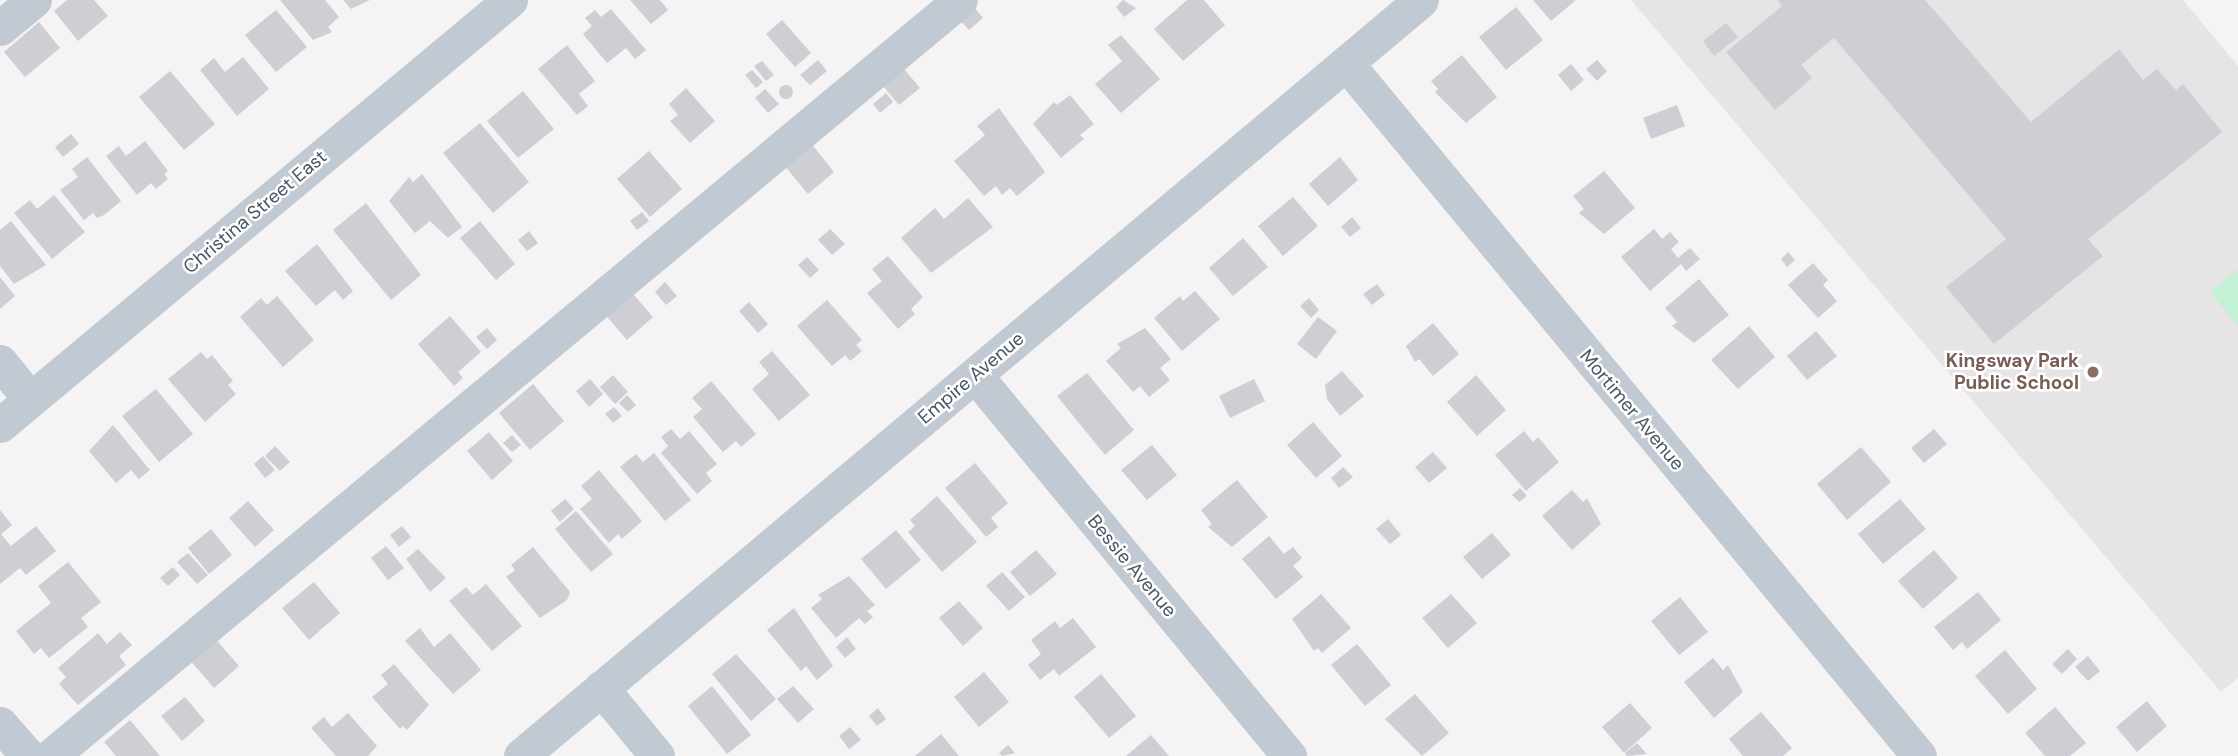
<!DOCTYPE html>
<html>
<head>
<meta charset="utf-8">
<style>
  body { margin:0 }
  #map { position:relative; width:2238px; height:756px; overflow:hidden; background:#f5f3f3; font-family:"DM Sans",sans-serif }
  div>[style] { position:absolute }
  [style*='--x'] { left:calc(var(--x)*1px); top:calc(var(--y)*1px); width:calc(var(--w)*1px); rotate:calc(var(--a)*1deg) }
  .education>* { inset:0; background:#e6e4e5 }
  .green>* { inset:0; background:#c3f1d5 }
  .building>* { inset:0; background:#cdcfd5 }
  .round { border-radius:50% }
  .minor>* { height:35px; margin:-17.5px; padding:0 17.5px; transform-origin:17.5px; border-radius:17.5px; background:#c1cad2 }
  .dots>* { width:19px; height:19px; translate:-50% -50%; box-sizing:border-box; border:4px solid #fff; border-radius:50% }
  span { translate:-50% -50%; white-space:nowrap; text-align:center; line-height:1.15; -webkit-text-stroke:5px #fff; paint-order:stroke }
  .street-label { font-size:19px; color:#4a5661 }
  .education-label { font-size:19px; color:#785e54; font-weight:700 }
  .right { translate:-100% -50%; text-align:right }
</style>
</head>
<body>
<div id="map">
  <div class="education">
    <i style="clip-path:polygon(1631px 0,2183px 0,2238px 66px,2238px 678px,2221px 692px)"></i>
  </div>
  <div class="green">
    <i style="clip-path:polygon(2238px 269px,2238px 326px,2210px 292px)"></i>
  </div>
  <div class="building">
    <i style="clip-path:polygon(67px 0,94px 0,108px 16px,78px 41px,54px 11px)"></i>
    <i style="clip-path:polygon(280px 0,325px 0,339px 17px,328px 27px,332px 32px,313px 40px)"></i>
    <i style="clip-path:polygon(343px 0,370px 0,351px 9px)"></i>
    <i style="clip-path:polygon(630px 0,660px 0,668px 10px,651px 24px)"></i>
    <i style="clip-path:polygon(1123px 0,1136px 8px,1124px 17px,1116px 7px)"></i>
    <i style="clip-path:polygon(1187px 0,1204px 0,1225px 25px,1183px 61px,1154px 29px)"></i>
    <i style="clip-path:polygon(1533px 0,1576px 0,1551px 21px)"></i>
    <i style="clip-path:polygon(1777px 0,1925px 0,2031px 122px,2119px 49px,2143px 80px,2157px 69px,2176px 90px,2183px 84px,2222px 132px,2088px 239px,2103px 256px,1994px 344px,1946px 287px,2006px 239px,1834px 38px,1801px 65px,1812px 78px,1775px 110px,1726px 52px,1782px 6px)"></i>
    <i style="clip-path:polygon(973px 6px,983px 18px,969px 30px,959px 19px)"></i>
    <i style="clip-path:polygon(1516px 7px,1543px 40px,1506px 70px,1479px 37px)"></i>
    <i style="clip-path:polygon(611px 9px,646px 50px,635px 59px,626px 48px,607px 63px,583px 34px,592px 26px,585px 18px,595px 10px,601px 17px)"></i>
    <i style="clip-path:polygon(276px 10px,307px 47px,276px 72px,245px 35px)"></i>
    <i style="clip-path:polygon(782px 20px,811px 53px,795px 67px,766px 34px)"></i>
    <i style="clip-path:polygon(39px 22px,60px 48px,25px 77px,4px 52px)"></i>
    <i style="clip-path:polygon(1726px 23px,1738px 37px,1714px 56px,1703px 41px)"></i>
    <i style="clip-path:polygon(1121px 35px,1160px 79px,1121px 113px,1095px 84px,1122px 61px,1108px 45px)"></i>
    <i style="clip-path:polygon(567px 45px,595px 81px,579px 94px,588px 106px,577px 115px,538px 69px)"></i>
    <i style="clip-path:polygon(1462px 55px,1497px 97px,1466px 123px,1435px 92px,1438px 89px,1431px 81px)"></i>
    <i style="clip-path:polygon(243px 57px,269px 89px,237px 116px,200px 70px,214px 58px,225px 72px)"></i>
    <i style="clip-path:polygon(818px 60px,827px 71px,810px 85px,800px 75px)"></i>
    <i style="clip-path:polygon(1597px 60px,1607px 71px,1597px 81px,1586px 69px)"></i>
    <i style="clip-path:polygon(762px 61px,774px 75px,766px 81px,754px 66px)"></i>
    <i style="clip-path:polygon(899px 63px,920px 88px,899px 105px,878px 80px)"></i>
    <i style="clip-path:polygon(1571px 64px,1584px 80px,1571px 91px,1558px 75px)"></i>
    <i style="clip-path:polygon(752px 70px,763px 82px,756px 88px,745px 75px)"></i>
    <i style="clip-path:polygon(170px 71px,215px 124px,184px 150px,139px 97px)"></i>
    <i class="round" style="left:779px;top:85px;width:14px;height:14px"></i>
    <i style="clip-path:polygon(686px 88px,715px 121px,690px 143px,670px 121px,678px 115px,669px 104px)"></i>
    <i style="clip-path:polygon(765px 89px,779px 104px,768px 113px,755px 98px)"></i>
    <i style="clip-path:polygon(523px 91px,554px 129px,518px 158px,487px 121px)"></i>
    <i style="clip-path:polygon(886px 93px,893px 102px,880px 113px,873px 104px)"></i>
    <i style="clip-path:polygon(1070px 95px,1094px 124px,1080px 135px,1084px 139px,1061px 158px,1033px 124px,1054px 102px,1057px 105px)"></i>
    <i style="clip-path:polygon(1677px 105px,1685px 126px,1651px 139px,1643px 118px)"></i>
    <i style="clip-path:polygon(999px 108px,1045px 172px,1017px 196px,1010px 188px,1002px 195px,996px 186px,984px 196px,954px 161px,985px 135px,977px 126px)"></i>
    <i style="clip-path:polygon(480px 123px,529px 182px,493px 213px,443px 153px)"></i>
    <i style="clip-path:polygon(71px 134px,79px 144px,63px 157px,55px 147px)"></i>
    <i style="clip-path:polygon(145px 141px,168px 171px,164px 174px,168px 179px,156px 189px,151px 183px,137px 195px,106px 156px,119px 146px,126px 156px)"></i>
    <i style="clip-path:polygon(810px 142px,834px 172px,808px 194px,783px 164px)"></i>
    <i style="clip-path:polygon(649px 151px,682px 189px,650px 217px,617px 179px)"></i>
    <i style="clip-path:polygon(87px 157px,121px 201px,104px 215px,97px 218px,93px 213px,84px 220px,60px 190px,78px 177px,72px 169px)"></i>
    <i style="clip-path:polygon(1340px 157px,1358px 180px,1328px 206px,1309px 184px)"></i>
    <i style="clip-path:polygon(1604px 171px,1635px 208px,1604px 234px,1579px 213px,1584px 209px,1573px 196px)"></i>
    <i style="clip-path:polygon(422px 174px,462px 227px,448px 238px,430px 221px,415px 233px,389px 201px,409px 177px,413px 182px)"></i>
    <i style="clip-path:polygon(54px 195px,85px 232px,52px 259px,14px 213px,30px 200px,37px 209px)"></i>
    <i style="clip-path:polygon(1293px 197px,1318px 226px,1283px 256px,1258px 226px)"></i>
    <i style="clip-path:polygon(968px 198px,993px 227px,931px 273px,901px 238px,935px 208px,944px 219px)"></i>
    <i style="clip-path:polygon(366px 203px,421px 275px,391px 300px,333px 230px)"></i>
    <i style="clip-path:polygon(642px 212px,649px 221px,637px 230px,630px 221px)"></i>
    <i style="clip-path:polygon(1352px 217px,1361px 228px,1350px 237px,1341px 227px)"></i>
    <i style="clip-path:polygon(11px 221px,46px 265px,14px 284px,0 266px,0 230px)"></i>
    <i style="clip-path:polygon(480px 221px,515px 264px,496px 280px,460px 238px)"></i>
    <i style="clip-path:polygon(830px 229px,845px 244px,832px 255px,818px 240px)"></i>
    <i style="clip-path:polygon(1654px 229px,1662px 239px,1670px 232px,1679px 242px,1671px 249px,1678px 258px,1690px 248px,1700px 259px,1686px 271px,1681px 264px,1650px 291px,1621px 257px)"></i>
    <i style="clip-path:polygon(529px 231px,538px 243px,527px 251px,518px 240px)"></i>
    <i style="clip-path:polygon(1243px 238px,1268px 267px,1233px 296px,1209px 268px)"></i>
    <i style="clip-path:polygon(317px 244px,353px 291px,343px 300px,335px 290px,316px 306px,285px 271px)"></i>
    <i style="clip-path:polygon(1788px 252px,1795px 260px,1787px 267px,1781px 259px)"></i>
    <i style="clip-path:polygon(888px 256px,923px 297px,911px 309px,915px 314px,898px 329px,867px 293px,882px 281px,872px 269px)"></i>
    <i style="clip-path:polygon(807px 257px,819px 270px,810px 278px,798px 265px)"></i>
    <i style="clip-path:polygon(1813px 263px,1828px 280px,1823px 285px,1837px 301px,1818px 318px,1788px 285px)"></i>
    <i style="clip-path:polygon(0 277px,15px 296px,0 309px)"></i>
    <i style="clip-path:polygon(1699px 279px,1729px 315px,1694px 343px,1672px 326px,1677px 322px,1665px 308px)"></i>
    <i style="clip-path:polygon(665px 282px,677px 296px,666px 305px,655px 292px)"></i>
    <i style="clip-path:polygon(1377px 284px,1385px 295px,1372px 305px,1363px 294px)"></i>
    <i style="clip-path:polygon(628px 288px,653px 317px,627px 340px,602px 311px)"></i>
    <i style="clip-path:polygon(1195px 291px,1220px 319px,1182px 351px,1154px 318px,1180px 296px,1183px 301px)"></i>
    <i style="clip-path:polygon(277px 296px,314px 340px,283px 367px,240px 317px,261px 298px,267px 305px)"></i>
    <i style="clip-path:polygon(1309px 298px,1319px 310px,1311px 318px,1300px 306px)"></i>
    <i style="clip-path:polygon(827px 300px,862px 340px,856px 345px,862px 351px,850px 361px,845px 355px,832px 366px,797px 326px)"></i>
    <i style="clip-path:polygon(749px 302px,768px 324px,758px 333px,739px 311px)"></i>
    <i style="clip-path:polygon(450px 316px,481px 352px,458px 372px,463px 378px,454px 386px,418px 344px)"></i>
    <i style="clip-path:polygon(1318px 317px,1337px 331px,1316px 359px,1297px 344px)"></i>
    <i style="clip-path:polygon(1433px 323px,1459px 354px,1433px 376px,1419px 359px,1415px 362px,1406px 346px)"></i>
    <i style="clip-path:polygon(1749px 326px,1775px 357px,1738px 389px,1711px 360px)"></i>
    <i style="clip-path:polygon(487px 328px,497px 340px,487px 349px,476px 337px)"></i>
    <i style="clip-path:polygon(1145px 328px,1171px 359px,1160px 368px,1170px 380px,1149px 397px,1140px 386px,1133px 392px,1106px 361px,1121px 348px,1117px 344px)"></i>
    <i style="clip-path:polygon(1816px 331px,1837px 356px,1807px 380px,1787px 356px)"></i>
    <i style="clip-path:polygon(772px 351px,810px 395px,779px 421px,752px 389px,769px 374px,759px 362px)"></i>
    <i style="clip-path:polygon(201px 352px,207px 359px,212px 355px,233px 381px,228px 385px,236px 394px,205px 422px,168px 379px)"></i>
    <i style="clip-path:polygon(1342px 371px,1364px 396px,1340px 416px,1327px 399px,1325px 385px)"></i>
    <i style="clip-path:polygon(1087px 373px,1134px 430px,1105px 455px,1057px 396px)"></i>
    <i style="clip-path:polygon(613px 375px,628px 392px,615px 404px,600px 387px)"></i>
    <i style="clip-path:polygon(1476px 375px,1506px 410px,1477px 436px,1447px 402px)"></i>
    <i style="clip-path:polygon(590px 379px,603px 394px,589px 407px,576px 391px)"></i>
    <i style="clip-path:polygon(1254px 379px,1265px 401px,1230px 418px,1219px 396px)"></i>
    <i style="clip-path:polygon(711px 381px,756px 434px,741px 447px,736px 441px,723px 452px,693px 417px,702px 409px,692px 398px)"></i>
    <i style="clip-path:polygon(533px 384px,564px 421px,530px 450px,499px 413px)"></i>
    <i style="clip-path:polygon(156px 389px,193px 434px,159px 462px,122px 416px)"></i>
    <i style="clip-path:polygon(627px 395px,636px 405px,628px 412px,619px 403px)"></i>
    <i style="clip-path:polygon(614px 407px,622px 416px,613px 423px,605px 414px)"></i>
    <i style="clip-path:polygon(1313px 422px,1342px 456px,1316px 478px,1287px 445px)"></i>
    <i style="clip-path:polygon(113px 425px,150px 470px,139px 479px,131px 470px,116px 483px,89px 451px)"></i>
    <i style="clip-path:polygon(671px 429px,680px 439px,689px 431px,717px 464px,706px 473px,712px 481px,697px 494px,661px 453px,668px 446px,661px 437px)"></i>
    <i style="clip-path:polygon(1934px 429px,1947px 444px,1924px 463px,1911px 448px)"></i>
    <i style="clip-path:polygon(1524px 431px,1533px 442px,1538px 437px,1559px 462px,1526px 491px,1495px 455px)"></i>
    <i style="clip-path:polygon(489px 432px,513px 461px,492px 480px,467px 451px)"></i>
    <i style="clip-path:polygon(512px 435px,521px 445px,512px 452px,503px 443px)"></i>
    <i style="clip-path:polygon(1152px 445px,1177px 475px,1147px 500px,1121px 470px)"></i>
    <i style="clip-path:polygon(275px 446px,290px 462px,280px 471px,265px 456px)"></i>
    <i style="clip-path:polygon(1861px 447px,1891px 482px,1847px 520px,1817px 484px)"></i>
    <i style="clip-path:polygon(1433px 452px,1447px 468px,1429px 483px,1415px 467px)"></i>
    <i style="clip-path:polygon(654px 453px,691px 500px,665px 521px,620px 467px,636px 454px,643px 462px)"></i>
    <i style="clip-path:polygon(263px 456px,275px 470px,265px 478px,254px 464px)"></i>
    <i style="clip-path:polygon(975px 463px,1008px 503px,991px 518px,998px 527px,986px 537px,945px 488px)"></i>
    <i style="clip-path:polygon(1343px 467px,1353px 477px,1339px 488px,1331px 478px)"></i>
    <i style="clip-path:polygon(599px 470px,642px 521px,622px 539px,618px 534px,609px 543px,580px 509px,592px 499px,581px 486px)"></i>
    <i style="clip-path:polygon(1237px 480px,1268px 517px,1232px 547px,1208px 527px,1212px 524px,1201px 510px)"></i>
    <i style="clip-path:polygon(1520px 488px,1527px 496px,1519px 502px,1512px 495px)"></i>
    <i style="clip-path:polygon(1572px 490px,1583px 502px,1587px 498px,1601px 524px,1572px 550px,1542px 516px)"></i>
    <i style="clip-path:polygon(937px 496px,977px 542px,942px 572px,908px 532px,915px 526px,910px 520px)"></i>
    <i style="clip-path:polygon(565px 499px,574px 509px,560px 522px,551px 511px)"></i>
    <i style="clip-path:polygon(1900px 499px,1926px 529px,1883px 564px,1858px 534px)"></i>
    <i style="clip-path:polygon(248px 501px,274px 530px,255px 547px,229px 518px)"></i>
    <i style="clip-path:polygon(0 510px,12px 525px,1px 534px,11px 546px,36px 526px,56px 551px,26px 575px,20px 568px,0 584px)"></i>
    <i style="clip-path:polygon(576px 511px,613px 554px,591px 572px,555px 529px)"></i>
    <i style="clip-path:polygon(1388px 519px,1401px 535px,1390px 544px,1376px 529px)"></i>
    <i style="clip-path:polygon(402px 526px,411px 537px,399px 547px,390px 535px)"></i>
    <i style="clip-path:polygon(211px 529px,232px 555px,209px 574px,188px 548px)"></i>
    <i style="clip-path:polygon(896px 530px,921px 560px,886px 589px,861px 559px)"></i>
    <i style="clip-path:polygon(1492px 533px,1511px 555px,1482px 579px,1463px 557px)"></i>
    <i style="clip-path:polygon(1269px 536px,1284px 554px,1293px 547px,1302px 558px,1293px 566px,1303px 577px,1276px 599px,1242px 559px)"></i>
    <i style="clip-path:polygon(386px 546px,404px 568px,388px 580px,371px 558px)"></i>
    <i style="clip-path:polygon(533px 547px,570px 592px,567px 600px,540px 618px,506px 577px,515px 570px,511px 565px)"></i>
    <i style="clip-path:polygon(418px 549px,446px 578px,430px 592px,406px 559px)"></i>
    <i style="clip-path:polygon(1036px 550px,1057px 574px,1030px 596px,1010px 572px)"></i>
    <i style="clip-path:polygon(1934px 550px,1958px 578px,1923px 609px,1898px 581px)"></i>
    <i style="clip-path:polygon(188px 553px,208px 575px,197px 584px,177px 562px)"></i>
    <i style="clip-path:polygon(68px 562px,101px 602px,81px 618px,88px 627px,49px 658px,41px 648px,34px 654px,16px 631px,51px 603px,38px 586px)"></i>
    <i style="clip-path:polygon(173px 567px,180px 575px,168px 586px,160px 578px)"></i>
    <i style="clip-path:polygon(1002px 572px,1025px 597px,1009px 611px,986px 586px)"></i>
    <i style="clip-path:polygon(849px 576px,875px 605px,867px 611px,873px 617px,865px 624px,859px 618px,836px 638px,811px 608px,822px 599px,818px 595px)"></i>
    <i style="clip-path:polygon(314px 582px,340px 613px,309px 640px,282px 608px)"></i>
    <i style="clip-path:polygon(486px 584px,522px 626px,492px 651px,449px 601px,466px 587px,473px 595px)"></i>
    <i style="clip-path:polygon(1978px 592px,2001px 620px,1967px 649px,1962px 642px,1953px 650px,1934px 627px)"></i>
    <i style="clip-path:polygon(1321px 594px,1351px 628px,1322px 653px,1318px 648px,1314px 651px,1292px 619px)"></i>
    <i style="clip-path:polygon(1451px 594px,1477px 623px,1448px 648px,1422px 618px)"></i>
    <i style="clip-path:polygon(1680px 597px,1708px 632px,1679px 655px,1651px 621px)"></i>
    <i style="clip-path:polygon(959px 601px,983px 628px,963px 646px,939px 618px)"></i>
    <i style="clip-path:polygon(794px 608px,833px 666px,817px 680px,806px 666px,801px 671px,767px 630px)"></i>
    <i style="clip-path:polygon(1073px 618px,1096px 647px,1059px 676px,1054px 669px,1040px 680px,1028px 665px,1041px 654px,1031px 640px,1055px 621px,1060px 628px)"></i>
    <i style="clip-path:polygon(420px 628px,434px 647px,450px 633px,481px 670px,453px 694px,405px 641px)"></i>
    <i style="clip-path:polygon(120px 632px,132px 645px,119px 656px,126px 665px,78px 705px,59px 684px,66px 677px,58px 668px,98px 633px,107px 644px)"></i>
    <i style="clip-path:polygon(214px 637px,239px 666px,214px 688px,189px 659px)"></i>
    <i style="clip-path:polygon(847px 637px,856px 649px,845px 658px,836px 647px)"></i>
    <i style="clip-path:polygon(1357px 644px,1391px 685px,1365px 706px,1331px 665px)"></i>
    <i style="clip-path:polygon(2068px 649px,2077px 659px,2062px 674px,2052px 664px)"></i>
    <i style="clip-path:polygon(2005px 650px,2037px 689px,2008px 714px,1975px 676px)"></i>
    <i style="clip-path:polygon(736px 654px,776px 699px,751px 721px,712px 674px)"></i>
    <i style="clip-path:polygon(2088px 656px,2100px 671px,2088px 681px,2075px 667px)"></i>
    <i style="clip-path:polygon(1713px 658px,1723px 670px,1728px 665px,1743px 692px,1714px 718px,1684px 682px)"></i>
    <i style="clip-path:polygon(394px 664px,429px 705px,407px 730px,403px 726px,400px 729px,372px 697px,388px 684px,381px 675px)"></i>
    <i style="clip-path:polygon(984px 672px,1009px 702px,979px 727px,954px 697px)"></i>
    <i style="clip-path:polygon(1101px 674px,1136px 716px,1109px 738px,1074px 697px)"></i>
    <i style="clip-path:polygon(712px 686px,751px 735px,727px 754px,688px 706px)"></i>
    <i style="clip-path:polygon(793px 686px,814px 709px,798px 723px,777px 699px)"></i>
    <i style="clip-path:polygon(1415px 694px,1449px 733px,1422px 756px,1385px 719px)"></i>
    <i style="clip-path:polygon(185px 697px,205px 721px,182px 741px,161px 716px)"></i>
    <i style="clip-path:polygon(2147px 701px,2167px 726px,2137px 752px,2116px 727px)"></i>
    <i style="clip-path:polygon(1630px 703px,1652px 728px,1624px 753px,1602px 727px)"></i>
    <i style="clip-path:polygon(2055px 707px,2086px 743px,2070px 756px,2045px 756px,2025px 733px)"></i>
    <i style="clip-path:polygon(878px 708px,886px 719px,877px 726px,869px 716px)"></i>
    <i style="clip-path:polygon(1761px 712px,1792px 748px,1783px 756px,1743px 756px,1729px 739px)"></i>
    <i style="clip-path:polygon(348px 713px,377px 746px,368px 756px,336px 756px,311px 728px,324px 717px,332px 727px)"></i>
    <i style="clip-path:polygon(130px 720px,160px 756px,116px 756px,104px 742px)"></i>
    <i style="clip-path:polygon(850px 727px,861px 740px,849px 749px,839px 736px)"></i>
    <i style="clip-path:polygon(941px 734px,959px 756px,915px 756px)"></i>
    <i style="clip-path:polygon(1151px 735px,1169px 756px,1126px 756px)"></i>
    <i style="clip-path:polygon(1637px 743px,1647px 754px,1627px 756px,1625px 753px)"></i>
    <i style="clip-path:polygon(1008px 745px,1015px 753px,1002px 756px,999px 753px)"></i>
  </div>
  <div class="minor">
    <i style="--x:0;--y:28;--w:44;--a:-39.5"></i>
    <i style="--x:1346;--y:63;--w:899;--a:50.41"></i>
    <i style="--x:0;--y:362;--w:48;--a:51"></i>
    <i style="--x:975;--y:375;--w:494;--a:50.5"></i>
    <i style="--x:0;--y:425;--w:664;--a:-39.81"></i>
    <i style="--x:601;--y:688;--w:88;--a:50.5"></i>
    <i style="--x:0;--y:724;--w:43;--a:48.8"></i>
    <i style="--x:51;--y:756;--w:1182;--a:-39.75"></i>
    <i style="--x:521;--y:756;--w:1175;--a:-40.03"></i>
  </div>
  <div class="dots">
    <i style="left:2093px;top:372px;background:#8d6e63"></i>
  </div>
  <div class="street-label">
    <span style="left:255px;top:212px;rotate:-40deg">Christina Street East</span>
    <span style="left:971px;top:378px;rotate:-40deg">Empire Avenue</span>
    <span style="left:1632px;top:410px;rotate:50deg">Mortimer Avenue</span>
    <span style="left:1132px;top:566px;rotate:50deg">Bessie Avenue</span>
  </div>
  <div class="education-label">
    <span class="right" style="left:2079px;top:372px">Kingsway Park<br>Public School</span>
  </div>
</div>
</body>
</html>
